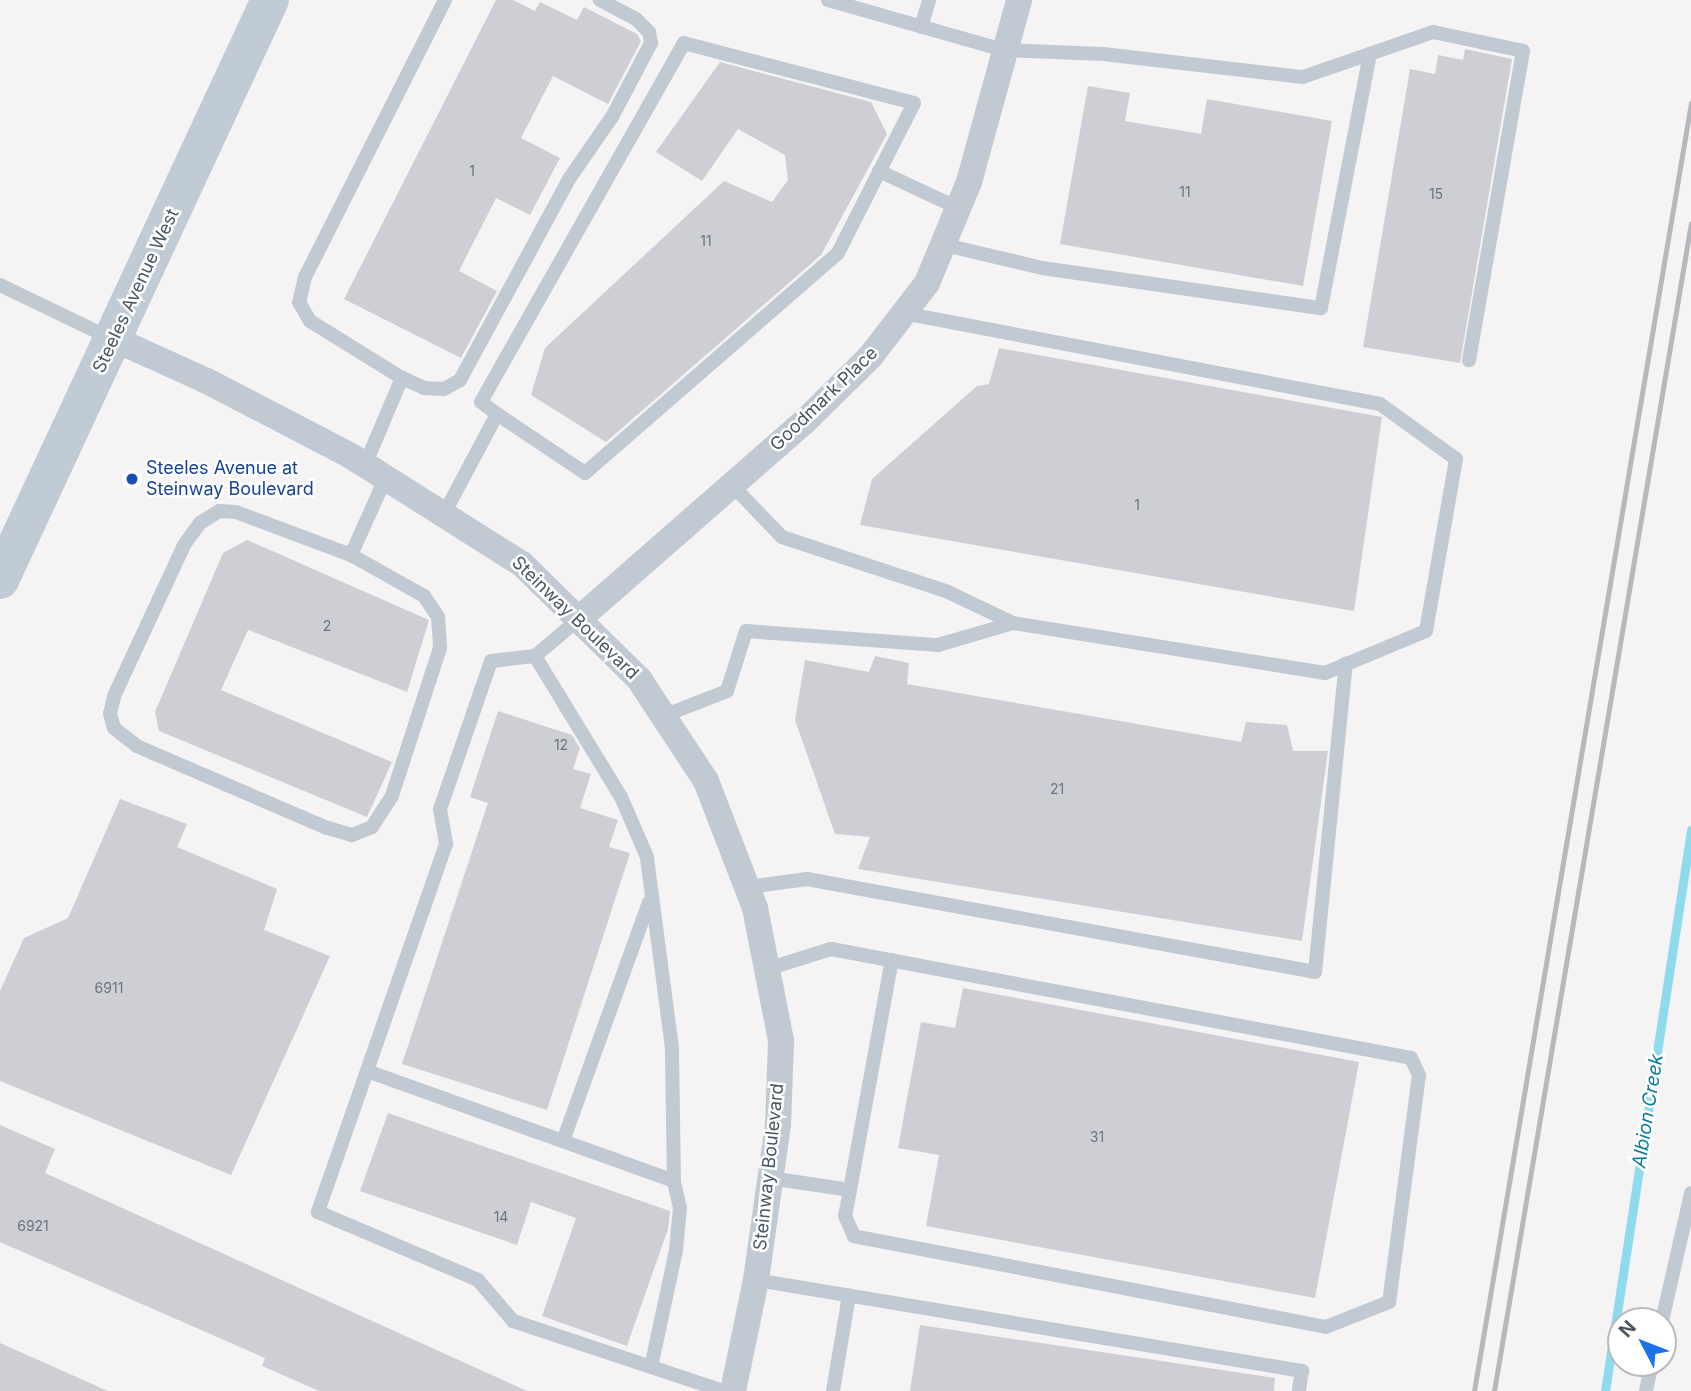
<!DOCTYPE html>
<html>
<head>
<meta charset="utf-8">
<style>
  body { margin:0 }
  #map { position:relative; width:1691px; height:1391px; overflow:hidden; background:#f5f3f3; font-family:Inter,sans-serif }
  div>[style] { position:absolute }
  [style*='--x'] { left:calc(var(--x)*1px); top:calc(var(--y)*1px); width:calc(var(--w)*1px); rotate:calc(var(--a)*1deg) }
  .stream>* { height:9px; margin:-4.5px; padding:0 4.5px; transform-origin:4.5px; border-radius:4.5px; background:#90daee }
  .building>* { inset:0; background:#cdcfd5 }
  .service>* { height:14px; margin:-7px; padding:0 7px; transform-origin:7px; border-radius:7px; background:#c1cad2 }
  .minor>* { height:26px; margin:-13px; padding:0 13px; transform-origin:13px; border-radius:13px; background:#c1cad2 }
  .secondary>* { height:38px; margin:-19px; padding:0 19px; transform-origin:19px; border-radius:19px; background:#c1cbd6 }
  .rail>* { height:5px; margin:-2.5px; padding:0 2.5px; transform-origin:2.5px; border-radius:2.5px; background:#b5b8bd }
  .dots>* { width:19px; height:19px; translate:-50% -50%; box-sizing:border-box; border:4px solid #fff; border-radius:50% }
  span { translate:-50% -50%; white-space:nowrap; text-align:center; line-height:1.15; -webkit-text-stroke:5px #fff; paint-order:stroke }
  .number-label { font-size:14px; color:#6b747e }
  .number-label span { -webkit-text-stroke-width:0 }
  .street-label { font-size:18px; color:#4a5661 }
  .transit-label { font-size:18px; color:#164399 }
  .left { translate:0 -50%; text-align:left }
  .water-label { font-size:19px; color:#0c7c9b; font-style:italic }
  .north { position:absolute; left:1607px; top:1307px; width:70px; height:70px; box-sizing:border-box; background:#fff; border:2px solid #b7bbc0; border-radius:50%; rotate:312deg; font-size:19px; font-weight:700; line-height:28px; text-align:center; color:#4a5661 }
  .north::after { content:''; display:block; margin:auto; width:24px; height:32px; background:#1a73e8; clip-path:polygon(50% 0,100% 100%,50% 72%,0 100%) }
</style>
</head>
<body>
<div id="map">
  <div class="stream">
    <i style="--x:1605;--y:1391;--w:568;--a:-81.28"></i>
  </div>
  <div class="building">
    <i style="clip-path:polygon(496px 0,513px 0,535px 11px,540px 2px,577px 20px,584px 7px,637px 34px,641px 41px,608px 104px,553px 76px,521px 138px,560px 158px,530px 215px,496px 198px,459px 271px,497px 291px,461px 358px,344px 299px)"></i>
    <i style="clip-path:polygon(1465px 49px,1512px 59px,1460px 363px,1363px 347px,1410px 69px,1435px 74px,1438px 55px,1463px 60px)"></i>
    <i style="clip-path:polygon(720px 62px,871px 102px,887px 134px,821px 255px,606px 442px,531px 395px,545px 348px,724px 181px,772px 202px,788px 180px,785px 155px,738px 129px,702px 181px,656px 152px)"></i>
    <i style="clip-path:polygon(1088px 86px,1130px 93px,1125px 121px,1201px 134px,1207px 99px,1332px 121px,1303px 286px,1060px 244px)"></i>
    <i style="clip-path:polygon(999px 348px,1382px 417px,1354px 611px,860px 525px,872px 479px,977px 386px,989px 384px)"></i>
    <i style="clip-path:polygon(247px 540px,429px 620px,407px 692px,248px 630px,221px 690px,392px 762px,367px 817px,159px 731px,155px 712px,223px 553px)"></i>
    <i style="clip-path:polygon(875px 656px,909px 663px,907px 684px,1241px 742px,1246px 722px,1287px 725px,1293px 751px,1328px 751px,1302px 941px,858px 869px,870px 837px,835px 834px,795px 720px,805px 660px,869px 672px)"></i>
    <i style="clip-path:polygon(498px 711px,572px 735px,580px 748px,573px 769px,591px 774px,580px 808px,618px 820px,609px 847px,630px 853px,547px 1110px,402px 1064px,488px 803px,470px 797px)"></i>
    <i style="clip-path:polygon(120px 799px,187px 824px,177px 847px,277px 889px,264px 930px,330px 956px,231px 1175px,0 1081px,0 991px,24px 938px,68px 918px)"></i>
    <i style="clip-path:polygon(963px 988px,1359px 1062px,1315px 1298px,926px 1226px,939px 1155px,898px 1148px,921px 1022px,955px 1028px)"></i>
    <i style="clip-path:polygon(388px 1113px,670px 1211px,668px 1229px,627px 1346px,542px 1316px,576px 1218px,531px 1202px,517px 1245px,360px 1191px)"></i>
    <i style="clip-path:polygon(0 1125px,55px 1149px,45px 1173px,527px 1391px,319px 1391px,262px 1366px,265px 1358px,0 1242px)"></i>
    <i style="clip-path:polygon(920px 1325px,1275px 1378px,1274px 1391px,910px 1391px)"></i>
    <i style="clip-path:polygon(0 1343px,108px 1391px,0 1391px)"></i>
  </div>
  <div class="service">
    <i style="--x:445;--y:0;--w:310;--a:116.8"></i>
    <i style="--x:305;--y:277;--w:26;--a:103"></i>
    <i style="--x:299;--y:302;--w:22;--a:60"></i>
    <i style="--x:310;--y:321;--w:108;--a:31.8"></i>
    <i style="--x:402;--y:378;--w:24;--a:24"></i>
    <i style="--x:424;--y:388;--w:20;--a:3"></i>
    <i style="--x:444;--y:389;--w:18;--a:-29"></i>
    <i style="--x:460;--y:380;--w:229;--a:-61.5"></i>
    <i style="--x:569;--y:179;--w:75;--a:-55.3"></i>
    <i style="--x:612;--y:117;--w:84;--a:-62.2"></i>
    <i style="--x:651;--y:43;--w:11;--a:-100"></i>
    <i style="--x:649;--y:32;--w:18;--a:-135"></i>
    <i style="--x:636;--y:19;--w:41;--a:-152.2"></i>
    <i style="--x:828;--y:0;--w:183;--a:15.9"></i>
    <i style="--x:1004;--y:50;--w:99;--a:2.3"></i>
    <i style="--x:1103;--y:54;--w:201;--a:6.6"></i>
    <i style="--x:1303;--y:77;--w:138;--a:-19.1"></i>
    <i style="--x:1433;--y:32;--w:92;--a:11.9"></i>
    <i style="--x:1523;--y:51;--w:314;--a:99.9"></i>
    <i style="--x:921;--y:27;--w:28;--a:-73"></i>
    <i style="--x:879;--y:171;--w:89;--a:25.1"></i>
    <i style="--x:945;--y:245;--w:100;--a:13.3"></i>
    <i style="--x:1042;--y:268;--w:282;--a:8.2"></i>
    <i style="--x:1321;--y:308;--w:259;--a:-79.1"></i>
    <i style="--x:0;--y:285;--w:124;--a:25.7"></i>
    <i style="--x:365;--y:465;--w:95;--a:-67"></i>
    <i style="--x:731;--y:484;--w:74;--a:46.1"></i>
    <i style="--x:782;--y:537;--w:175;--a:18.3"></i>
    <i style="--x:948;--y:592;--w:72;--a:25.5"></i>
    <i style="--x:1013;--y:623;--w:316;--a:9.1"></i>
    <i style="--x:1325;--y:673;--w:109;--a:-22.6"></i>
    <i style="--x:1426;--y:631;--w:175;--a:-80.1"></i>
    <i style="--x:1456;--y:459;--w:94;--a:-144.1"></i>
    <i style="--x:1380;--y:404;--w:485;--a:-169.2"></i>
    <i style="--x:445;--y:512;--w:111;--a:-62"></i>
    <i style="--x:497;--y:414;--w:106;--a:33.8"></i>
    <i style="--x:585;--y:473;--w:335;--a:-41"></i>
    <i style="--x:838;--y:253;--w:168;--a:-63.1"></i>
    <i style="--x:914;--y:103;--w:238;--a:-165.4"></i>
    <i style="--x:684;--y:43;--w:412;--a:119.5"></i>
    <i style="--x:481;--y:402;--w:20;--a:37"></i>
    <i style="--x:351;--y:555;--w:84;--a:29.3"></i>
    <i style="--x:424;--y:596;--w:25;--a:56"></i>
    <i style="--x:438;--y:617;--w:31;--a:86"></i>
    <i style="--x:440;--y:648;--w:156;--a:108"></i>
    <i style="--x:392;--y:796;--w:37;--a:123"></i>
    <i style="--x:372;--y:827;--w:22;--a:158"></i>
    <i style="--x:352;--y:835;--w:26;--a:-164"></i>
    <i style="--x:327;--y:828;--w:207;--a:-156.7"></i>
    <i style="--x:137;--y:746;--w:29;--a:-142"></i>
    <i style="--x:114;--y:728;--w:15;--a:-106"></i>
    <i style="--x:110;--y:714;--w:18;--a:-77"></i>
    <i style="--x:114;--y:696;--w:166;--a:-65.1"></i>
    <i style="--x:184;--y:545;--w:27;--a:-54"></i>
    <i style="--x:200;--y:523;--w:22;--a:-32"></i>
    <i style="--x:219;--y:511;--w:17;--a:3"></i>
    <i style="--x:236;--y:512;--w:123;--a:20.5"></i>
    <i style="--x:351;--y:555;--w:85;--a:-65.8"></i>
    <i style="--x:580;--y:618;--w:59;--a:139.8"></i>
    <i style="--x:535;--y:656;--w:44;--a:173.5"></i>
    <i style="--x:491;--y:661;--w:157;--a:109"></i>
    <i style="--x:440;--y:809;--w:36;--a:80"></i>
    <i style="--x:446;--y:844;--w:390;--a:109.2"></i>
    <i style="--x:318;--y:1212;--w:174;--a:23"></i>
    <i style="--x:478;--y:1280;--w:54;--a:49.5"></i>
    <i style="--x:513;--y:1321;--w:222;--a:18.4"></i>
    <i style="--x:663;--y:716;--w:69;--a:-21.3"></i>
    <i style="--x:727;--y:691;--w:63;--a:-72.4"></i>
    <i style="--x:746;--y:631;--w:193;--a:4.2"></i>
    <i style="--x:938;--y:645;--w:78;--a:-16.3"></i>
    <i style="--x:748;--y:887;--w:60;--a:-7.7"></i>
    <i style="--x:807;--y:879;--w:516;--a:10.37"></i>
    <i style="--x:1315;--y:972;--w:310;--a:-84.3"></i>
    <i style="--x:767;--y:969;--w:67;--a:-17.4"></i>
    <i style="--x:831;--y:949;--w:590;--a:10.64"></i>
    <i style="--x:1411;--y:1058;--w:19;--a:65"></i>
    <i style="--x:1419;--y:1075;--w:229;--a:97.5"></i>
    <i style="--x:1389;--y:1302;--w:68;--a:158.4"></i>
    <i style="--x:1326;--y:1327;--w:481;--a:-169.1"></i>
    <i style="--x:854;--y:1236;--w:22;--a:-114"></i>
    <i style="--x:845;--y:1216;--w:26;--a:-79"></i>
    <i style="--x:850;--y:1190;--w:81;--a:-171.5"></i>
    <i style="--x:367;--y:1071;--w:326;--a:19.7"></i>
    <i style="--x:674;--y:1181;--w:133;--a:-90.9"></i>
    <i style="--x:672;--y:1048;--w:193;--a:-97.5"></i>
    <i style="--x:647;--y:857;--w:65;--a:-113.4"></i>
    <i style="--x:621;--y:797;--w:165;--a:-121.4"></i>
    <i style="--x:563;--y:1141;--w:254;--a:-70.2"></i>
    <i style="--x:850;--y:1190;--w:234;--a:-79.7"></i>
    <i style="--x:756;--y:1280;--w:554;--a:9.46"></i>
    <i style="--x:1302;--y:1371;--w:20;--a:99"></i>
    <i style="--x:1662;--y:1321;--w:131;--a:-77.2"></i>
    <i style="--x:651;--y:1367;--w:120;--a:-77.9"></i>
    <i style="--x:676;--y:1250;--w:42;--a:-84.6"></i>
    <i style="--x:680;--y:1208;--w:28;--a:-103"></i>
    <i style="--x:833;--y:1391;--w:97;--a:-80.5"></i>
    <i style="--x:1646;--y:1391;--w:29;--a:-78"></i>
  </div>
  <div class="minor">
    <i style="--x:114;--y:339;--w:102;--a:24.3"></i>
    <i style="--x:207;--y:381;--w:162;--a:27.5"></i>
    <i style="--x:351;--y:456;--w:202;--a:32.3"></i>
    <i style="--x:522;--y:564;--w:164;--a:44.5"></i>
    <i style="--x:639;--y:679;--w:122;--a:56.7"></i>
    <i style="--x:706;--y:781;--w:136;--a:68.9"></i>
    <i style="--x:755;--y:908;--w:136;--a:78.9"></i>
    <i style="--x:781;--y:1041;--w:84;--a:92"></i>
    <i style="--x:778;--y:1125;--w:157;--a:98.1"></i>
    <i style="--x:756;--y:1280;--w:113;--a:101.7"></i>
    <i style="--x:580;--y:618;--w:298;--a:-41.2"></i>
    <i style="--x:804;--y:422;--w:93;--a:-44.6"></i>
    <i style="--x:870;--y:357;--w:93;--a:-52.4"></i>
    <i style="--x:927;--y:283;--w:109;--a:-67.4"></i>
    <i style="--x:969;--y:182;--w:189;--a:-74.6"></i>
  </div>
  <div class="secondary">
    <i style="--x:0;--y:580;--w:640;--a:-65.04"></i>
  </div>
  <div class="rail">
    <i style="--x:1474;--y:1391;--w:1306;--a:-80.44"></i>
    <i style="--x:1494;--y:1391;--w:1184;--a:-80.43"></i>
  </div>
  <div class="dots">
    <i style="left:132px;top:479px;background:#1a4fb4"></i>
  </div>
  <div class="number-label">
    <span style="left:472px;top:171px">1</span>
    <span style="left:1185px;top:192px">11</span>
    <span style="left:1436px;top:194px">15</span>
    <span style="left:706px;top:241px">11</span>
    <span style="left:1137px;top:505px">1</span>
    <span style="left:327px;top:626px">2</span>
    <span style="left:561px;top:745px">12</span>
    <span style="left:1057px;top:789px">21</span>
    <span style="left:109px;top:988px">6911</span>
    <span style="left:1097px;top:1137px">31</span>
    <span style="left:501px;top:1217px">14</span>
    <span style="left:33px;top:1226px">6921</span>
  </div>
  <div class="street-label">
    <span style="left:136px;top:291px;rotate:-65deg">Steeles Avenue West</span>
    <span style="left:824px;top:399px;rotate:-44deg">Goodmark Place</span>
    <span style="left:575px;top:618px;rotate:44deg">Steinway Boulevard</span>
    <span style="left:769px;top:1167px;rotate:-84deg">Steinway Boulevard</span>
  </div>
  <div class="transit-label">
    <span class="left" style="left:146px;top:479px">Steeles Avenue at<br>Steinway Boulevard</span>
  </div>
  <div class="water-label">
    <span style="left:1648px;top:1111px;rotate:-81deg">Albion Creek</span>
  </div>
  <div class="north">N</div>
</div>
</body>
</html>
